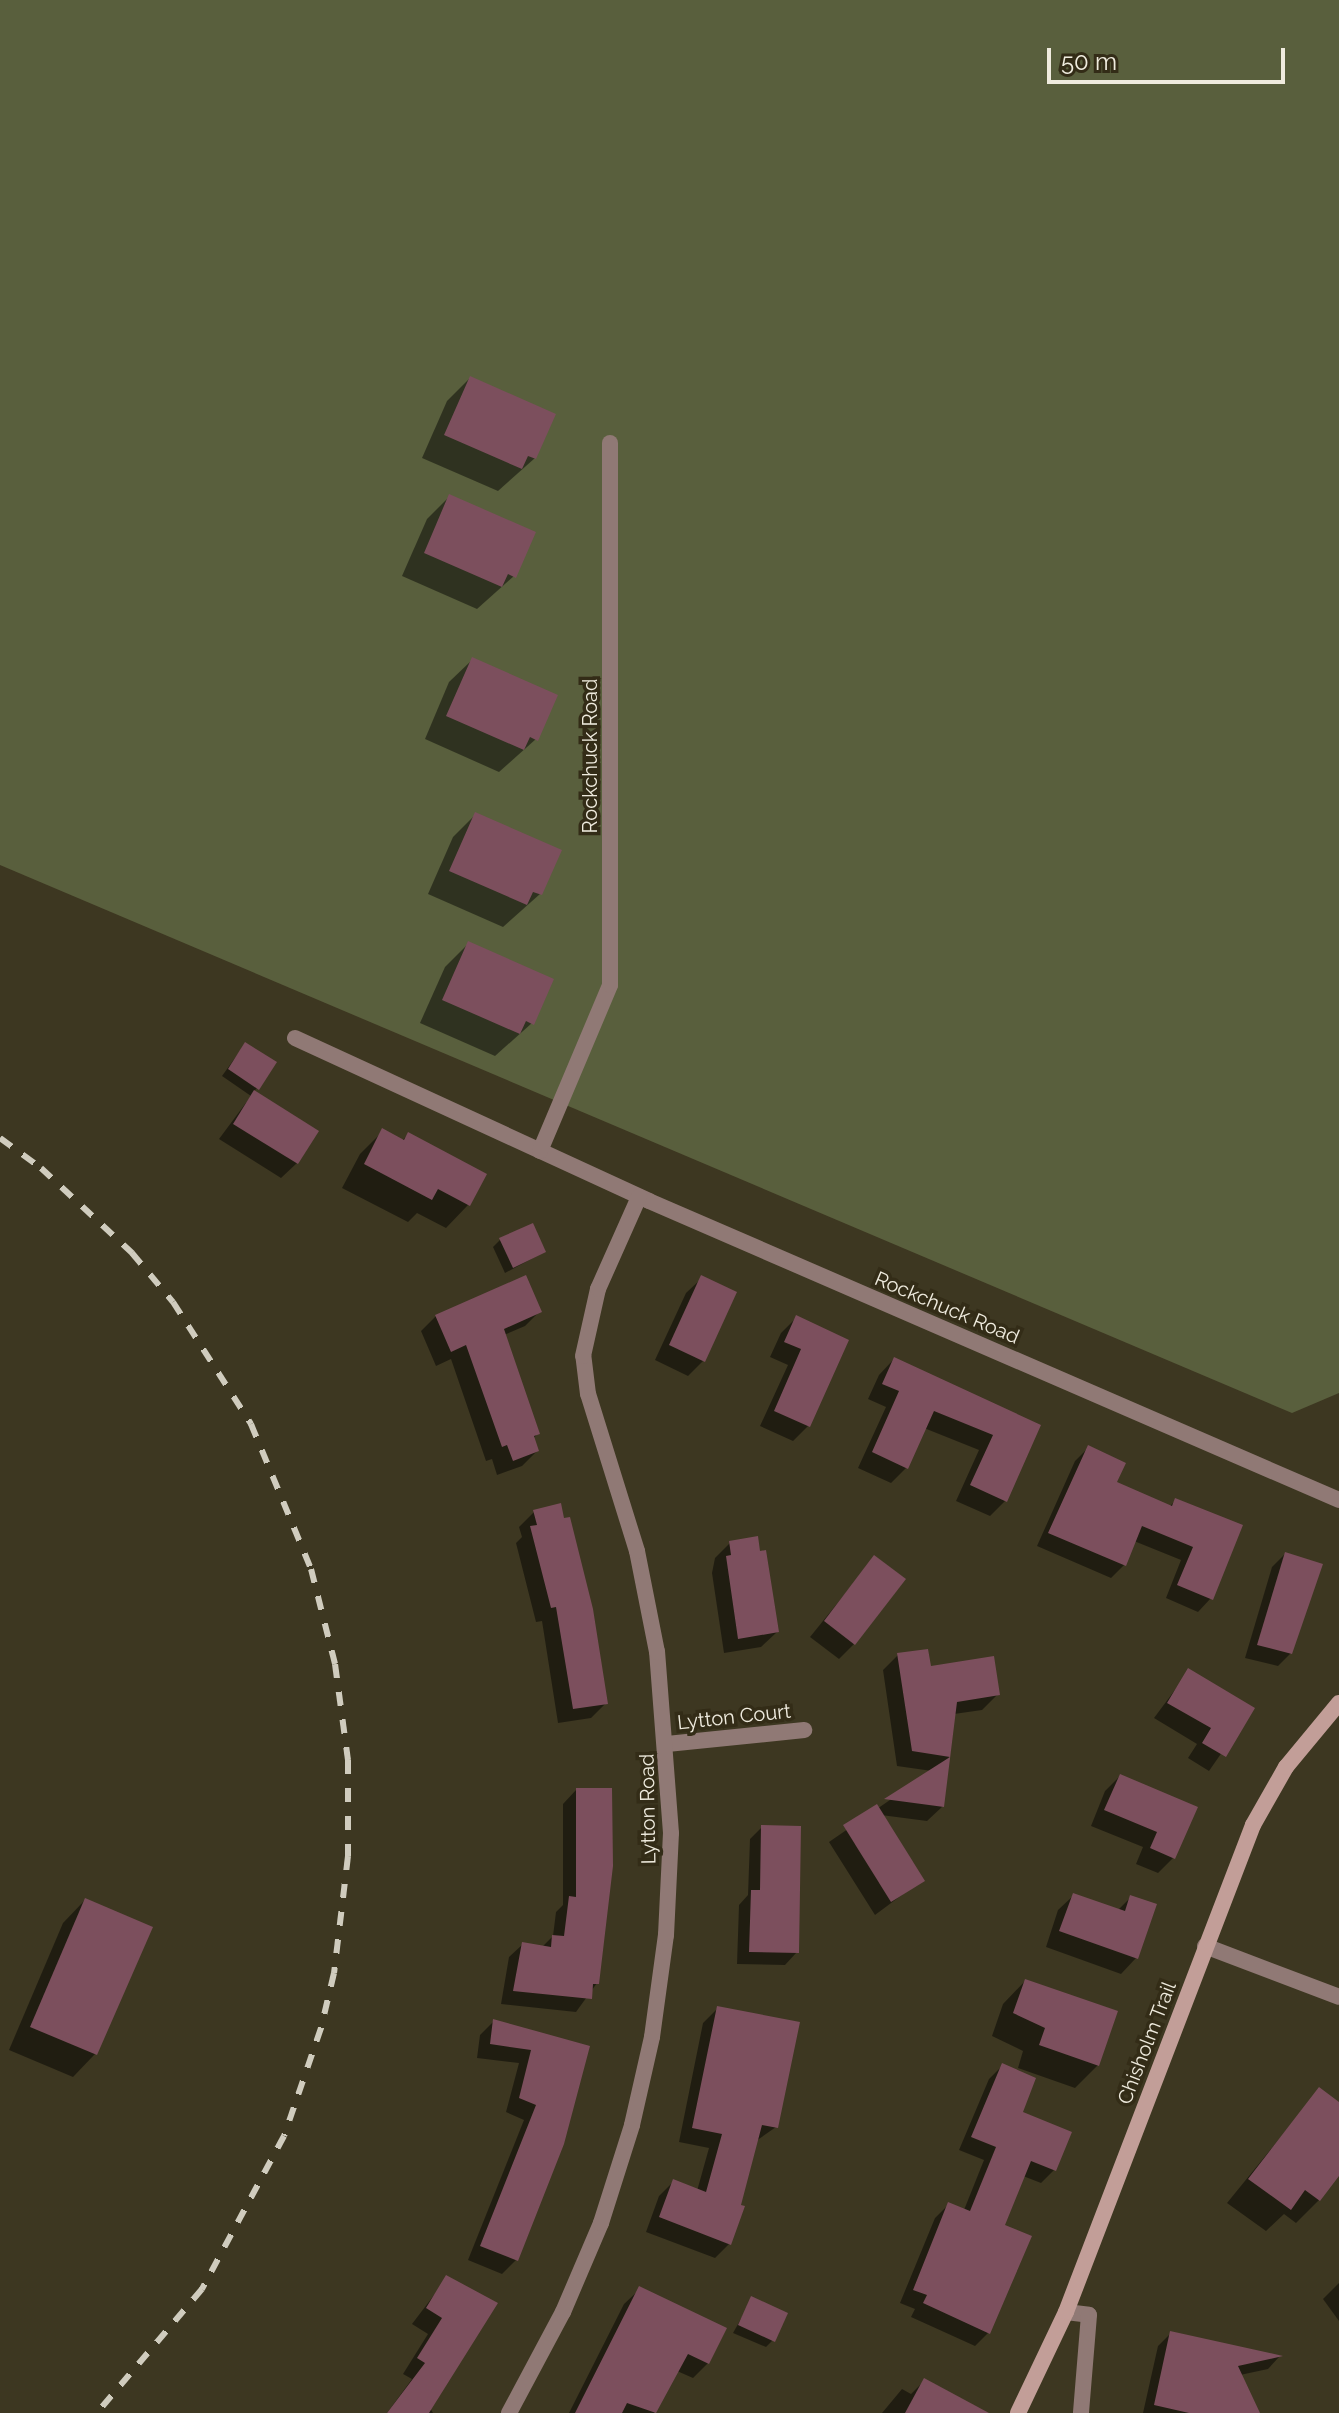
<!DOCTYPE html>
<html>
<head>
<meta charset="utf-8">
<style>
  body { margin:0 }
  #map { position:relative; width:1339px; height:2413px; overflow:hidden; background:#3d3721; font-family:Raleway,sans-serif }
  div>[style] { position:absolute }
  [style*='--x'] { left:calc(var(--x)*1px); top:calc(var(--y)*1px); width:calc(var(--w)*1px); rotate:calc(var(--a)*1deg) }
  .green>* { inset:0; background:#595f3d }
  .shadow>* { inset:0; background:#0007 }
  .building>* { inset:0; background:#7c4f5d }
  .street>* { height:16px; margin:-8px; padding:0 8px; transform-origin:8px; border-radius:8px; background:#907975 }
  .secondary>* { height:16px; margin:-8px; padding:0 8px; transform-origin:8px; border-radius:8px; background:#c29e98 }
  .rail>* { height:6px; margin-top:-3px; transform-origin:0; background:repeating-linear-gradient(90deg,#d0ccbe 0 14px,transparent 0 28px) }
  span { translate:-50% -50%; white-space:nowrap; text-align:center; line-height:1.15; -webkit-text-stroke:7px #332c17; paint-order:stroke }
  .street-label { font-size:20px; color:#efebde }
  .scale { position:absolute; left:1047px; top:48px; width:238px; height:36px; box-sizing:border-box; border:4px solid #efebde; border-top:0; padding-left:10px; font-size:24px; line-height:28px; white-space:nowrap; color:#efebde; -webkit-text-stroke:6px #332c17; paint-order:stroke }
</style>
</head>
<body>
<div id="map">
  <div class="green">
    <i style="clip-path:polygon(0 0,1339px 0,1339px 1393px,1292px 1413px,0 865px)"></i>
  </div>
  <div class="shadow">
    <i style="clip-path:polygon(470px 378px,535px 458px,498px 491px,422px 458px,447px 401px)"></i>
    <i style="clip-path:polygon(450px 496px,514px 576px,477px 609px,402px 576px,427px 519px)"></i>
    <i style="clip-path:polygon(472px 660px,536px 739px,499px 772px,425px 739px,449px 682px)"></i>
    <i style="clip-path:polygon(476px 814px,540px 894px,503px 927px,428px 894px,453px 837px)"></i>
    <i style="clip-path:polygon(468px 944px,532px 1023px,495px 1056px,420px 1023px,445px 967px)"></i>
    <i style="clip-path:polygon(245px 1044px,257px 1088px,253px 1092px,297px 1163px,281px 1178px,219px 1139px,251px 1096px,222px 1076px)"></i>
    <i style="clip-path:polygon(383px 1131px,402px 1141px,408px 1134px,468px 1205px,446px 1228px,417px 1213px,408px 1222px,342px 1188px,360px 1154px)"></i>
    <i style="clip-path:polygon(500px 1240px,544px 1252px,505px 1273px,493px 1247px)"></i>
    <i style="clip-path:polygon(702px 1278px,704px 1360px,688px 1376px,655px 1360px,686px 1293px)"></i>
    <i style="clip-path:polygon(540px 1311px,525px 1326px,504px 1335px,538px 1433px,533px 1439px,537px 1451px,522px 1466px,497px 1475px,492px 1459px,486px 1461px,451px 1359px,436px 1366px,421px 1331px,436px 1316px)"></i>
    <i style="clip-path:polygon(796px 1318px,847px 1341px,808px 1426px,793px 1441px,760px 1426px,788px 1365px,770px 1357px,781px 1333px)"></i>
    <i style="clip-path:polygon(894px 1359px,1038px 1426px,1005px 1501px,990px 1516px,956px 1501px,979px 1450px,924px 1428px,906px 1468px,891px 1483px,858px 1468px,886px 1407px,868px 1399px,879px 1375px)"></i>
    <i style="clip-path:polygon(1088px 1448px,1115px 1483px,1169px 1507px,1176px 1500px,1240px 1526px,1211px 1598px,1198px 1612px,1166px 1598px,1181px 1560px,1134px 1541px,1124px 1565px,1111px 1578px,1037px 1546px,1075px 1461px)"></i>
    <i style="clip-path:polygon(534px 1512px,606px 1703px,591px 1718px,558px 1723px,542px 1621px,536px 1622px,516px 1543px,522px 1537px,519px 1527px)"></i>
    <i style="clip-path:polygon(730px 1543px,777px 1632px,761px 1647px,724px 1653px,712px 1573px,715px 1558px)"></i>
    <i style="clip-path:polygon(1285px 1554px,1291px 1653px,1278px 1666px,1245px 1658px,1272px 1567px)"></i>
    <i style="clip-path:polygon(874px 1558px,854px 1644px,839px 1659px,810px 1637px)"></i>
    <i style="clip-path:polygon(898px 1655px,997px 1695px,982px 1710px,954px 1714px,943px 1806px,927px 1821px,881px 1815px,922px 1880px,875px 1915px,829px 1842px,932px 1771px,897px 1766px,883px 1670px)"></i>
    <i style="clip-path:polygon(1189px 1671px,1252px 1709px,1209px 1771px,1188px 1758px,1197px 1744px,1154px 1718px)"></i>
    <i style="clip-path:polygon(1120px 1776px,1195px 1808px,1173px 1858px,1158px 1873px,1136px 1864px,1143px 1847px,1091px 1826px,1105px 1791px)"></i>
    <i style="clip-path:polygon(576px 1790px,597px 1983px,576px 2012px,501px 2004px,509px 1957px,523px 1944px,542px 1947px,553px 1936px,556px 1912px,563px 1905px,563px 1804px)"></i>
    <i style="clip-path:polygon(762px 1827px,797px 1952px,785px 1965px,737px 1964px,739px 1905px,748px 1895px,750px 1839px)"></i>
    <i style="clip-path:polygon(1074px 1895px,1118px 1910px,1131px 1897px,1136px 1958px,1121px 1974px,1046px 1947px,1058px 1910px)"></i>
    <i style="clip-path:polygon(85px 1900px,95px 2054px,73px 2077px,9px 2050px,63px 1923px)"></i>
    <i style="clip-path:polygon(1025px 1981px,1098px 2065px,1075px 2088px,1018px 2068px,1023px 2051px,992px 2036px,1003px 2004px)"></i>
    <i style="clip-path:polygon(718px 2008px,776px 2127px,756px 2141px,729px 2244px,715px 2258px,646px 2232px,659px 2196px,673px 2182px,697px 2191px,709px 2148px,679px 2142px,703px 2023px)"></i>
    <i style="clip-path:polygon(494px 2021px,588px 2047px,516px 2260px,502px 2274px,468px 2260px,524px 2120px,506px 2112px,519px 2063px,477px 2058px,480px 2035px)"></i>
    <i style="clip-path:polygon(1002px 2066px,1020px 2113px,1054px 2170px,1041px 2183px,1023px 2176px,1002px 2226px,988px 2333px,975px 2346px,911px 2317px,915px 2309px,900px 2303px,935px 2218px,949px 2204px,964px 2210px,984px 2160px,959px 2150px,989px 2079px)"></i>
    <i style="clip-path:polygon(1319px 2090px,1339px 2104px,1339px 2160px,1319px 2200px,1296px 2223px,1284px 2214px,1266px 2231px,1227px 2203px)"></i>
    <i style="clip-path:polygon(447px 2278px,495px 2304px,430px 2408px,433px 2413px,387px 2413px,412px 2379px,403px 2374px,428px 2334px,412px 2324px)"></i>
    <i style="clip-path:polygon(1339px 2283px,1339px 2321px,1323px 2299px)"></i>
    <i style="clip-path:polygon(640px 2289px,708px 2363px,693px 2378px,677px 2371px,654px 2413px,569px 2413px,624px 2304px)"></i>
    <i style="clip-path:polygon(752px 2299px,773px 2340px,766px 2347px,733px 2333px)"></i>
    <i style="clip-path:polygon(1171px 2333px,1279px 2357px,1268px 2369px,1240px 2375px,1258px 2413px,1143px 2413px,1158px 2346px)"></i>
    <i style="clip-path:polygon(924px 2381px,947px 2413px,882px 2413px,902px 2389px,911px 2394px)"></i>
  </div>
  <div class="building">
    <i style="clip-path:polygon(470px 376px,556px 414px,536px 459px,528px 456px,522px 469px,444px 435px)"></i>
    <i style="clip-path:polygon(449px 494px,536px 532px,516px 578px,508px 574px,502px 587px,424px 553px)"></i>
    <i style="clip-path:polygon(472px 657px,558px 695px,538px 741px,530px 737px,524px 750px,446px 716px)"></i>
    <i style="clip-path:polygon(475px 812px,562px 850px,542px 895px,533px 892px,527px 905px,449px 871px)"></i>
    <i style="clip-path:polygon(468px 941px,554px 979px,534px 1025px,526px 1021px,520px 1034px,442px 1000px)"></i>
    <i style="clip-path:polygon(245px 1042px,277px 1062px,259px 1090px,228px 1069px)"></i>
    <i style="clip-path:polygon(254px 1090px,319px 1131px,298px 1164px,233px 1124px)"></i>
    <i style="clip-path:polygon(382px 1128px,404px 1140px,408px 1132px,487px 1174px,470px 1206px,438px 1189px,432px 1200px,364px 1164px)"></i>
    <i style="clip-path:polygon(533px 1223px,546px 1252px,513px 1268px,499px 1238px)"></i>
    <i style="clip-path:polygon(526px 1275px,542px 1312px,504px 1329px,540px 1434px,534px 1436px,539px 1451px,513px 1461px,507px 1445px,502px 1447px,466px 1345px,451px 1352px,435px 1315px)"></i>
    <i style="clip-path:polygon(701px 1275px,737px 1292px,705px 1362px,669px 1345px)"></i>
    <i style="clip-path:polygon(796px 1315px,849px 1340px,810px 1427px,774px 1411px,801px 1349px,784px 1342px)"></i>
    <i style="clip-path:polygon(894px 1357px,1041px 1425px,1007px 1502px,970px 1485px,993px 1435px,934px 1411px,908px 1469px,872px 1452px,899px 1391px,882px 1384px)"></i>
    <i style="clip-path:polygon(1088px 1445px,1126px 1463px,1117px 1482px,1172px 1506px,1175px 1498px,1243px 1525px,1213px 1600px,1177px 1585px,1193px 1547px,1142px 1526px,1126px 1566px,1048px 1533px)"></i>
    <i style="clip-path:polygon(561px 1503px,564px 1518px,570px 1517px,593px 1609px,608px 1704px,573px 1709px,556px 1607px,551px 1608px,530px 1526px,537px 1525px,533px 1510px)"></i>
    <i style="clip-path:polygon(758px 1536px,760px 1551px,766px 1550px,779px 1632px,738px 1639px,726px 1556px,731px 1555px,729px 1541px)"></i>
    <i style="clip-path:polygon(1285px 1552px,1323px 1564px,1292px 1654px,1257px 1645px)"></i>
    <i style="clip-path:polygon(874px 1555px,906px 1579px,855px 1645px,824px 1621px)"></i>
    <i style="clip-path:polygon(928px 1649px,931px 1666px,994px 1656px,1000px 1695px,957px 1702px,944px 1807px,884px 1799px,950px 1757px,912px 1751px,897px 1653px)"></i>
    <i style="clip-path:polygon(1188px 1668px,1255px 1708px,1226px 1757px,1202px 1743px,1211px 1728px,1167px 1703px)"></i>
    <i style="clip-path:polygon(1120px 1774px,1198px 1807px,1175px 1859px,1150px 1848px,1157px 1832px,1104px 1810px)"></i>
    <i style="clip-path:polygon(576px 1788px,612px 1788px,613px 1866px,599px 1984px,593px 1984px,592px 1999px,513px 1991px,522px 1942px,551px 1947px,552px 1935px,564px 1936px,569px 1896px,576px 1897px)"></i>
    <i style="clip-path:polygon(877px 1804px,925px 1881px,891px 1902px,843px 1825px)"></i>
    <i style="clip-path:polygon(761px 1825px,801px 1826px,799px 1953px,749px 1952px,751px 1890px,760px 1890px)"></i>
    <i style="clip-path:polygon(1073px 1893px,1125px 1911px,1130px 1895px,1157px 1904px,1138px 1959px,1059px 1931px)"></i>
    <i style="clip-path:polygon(85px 1898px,153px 1927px,97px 2055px,30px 2027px)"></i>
    <i style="clip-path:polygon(1025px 1979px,1118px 2011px,1099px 2066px,1039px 2045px,1045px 2028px,1013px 2013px)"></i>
    <i style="clip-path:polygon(717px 2006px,800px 2022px,778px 2128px,762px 2125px,741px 2205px,745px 2206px,731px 2245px,659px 2217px,673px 2179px,706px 2192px,722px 2134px,692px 2128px)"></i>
    <i style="clip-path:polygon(493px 2019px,590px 2046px,564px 2144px,518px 2261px,480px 2246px,536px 2105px,519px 2098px,531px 2050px,490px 2044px)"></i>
    <i style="clip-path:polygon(1002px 2063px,1036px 2078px,1023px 2112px,1072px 2132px,1056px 2171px,1031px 2161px,1005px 2225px,1032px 2236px,990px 2334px,923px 2303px,927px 2295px,913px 2290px,948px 2202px,970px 2211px,996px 2147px,971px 2137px)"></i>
    <i style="clip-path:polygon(1319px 2087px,1339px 2102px,1339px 2176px,1320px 2201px,1305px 2190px,1291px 2210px,1248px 2179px)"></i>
    <i style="clip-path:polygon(446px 2275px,498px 2303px,429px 2413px,387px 2413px,425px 2363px,417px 2358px,442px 2318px,426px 2308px)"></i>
    <i style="clip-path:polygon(639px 2286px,727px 2328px,709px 2364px,688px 2354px,656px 2413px,627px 2403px,622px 2413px,575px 2413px)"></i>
    <i style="clip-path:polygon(751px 2296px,788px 2313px,775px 2342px,738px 2325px)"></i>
    <i style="clip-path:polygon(1170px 2331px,1283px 2356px,1238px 2366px,1260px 2413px,1189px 2413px,1154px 2405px)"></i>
    <i style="clip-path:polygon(924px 2378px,989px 2413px,905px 2413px)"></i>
  </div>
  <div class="street">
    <i style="--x:295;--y:1038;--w:390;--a:24.7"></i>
    <i style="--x:649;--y:1201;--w:752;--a:23.43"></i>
    <i style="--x:540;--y:1151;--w:180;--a:-67.1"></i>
    <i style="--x:610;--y:985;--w:542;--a:-90"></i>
    <i style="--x:667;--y:1744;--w:138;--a:-5.8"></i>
    <i style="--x:1205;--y:1946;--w:143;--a:20.8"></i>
    <i style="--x:1066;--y:2312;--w:23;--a:7"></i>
    <i style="--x:1089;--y:2315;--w:98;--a:94.7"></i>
    <i style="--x:509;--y:2413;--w:115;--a:-61.9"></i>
    <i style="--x:563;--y:2312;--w:97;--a:-66.9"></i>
    <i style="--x:601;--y:2223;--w:103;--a:-72.4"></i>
    <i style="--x:632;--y:2125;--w:90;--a:-77.2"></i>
    <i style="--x:652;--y:2037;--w:103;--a:-82.2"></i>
    <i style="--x:666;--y:1935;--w:102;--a:-87.2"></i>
    <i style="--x:671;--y:1833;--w:182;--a:-94.4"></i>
    <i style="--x:657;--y:1652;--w:103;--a:-101.2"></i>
    <i style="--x:637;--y:1551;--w:164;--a:-107.3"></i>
    <i style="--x:588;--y:1394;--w:38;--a:-97"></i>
    <i style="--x:583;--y:1356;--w:69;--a:-77.4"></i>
    <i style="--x:598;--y:1289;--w:101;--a:-66"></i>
  </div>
  <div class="secondary">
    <i style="--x:1018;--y:2413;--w:112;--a:-64.6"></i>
    <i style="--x:1066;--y:2312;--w:522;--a:-68.99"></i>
    <i style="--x:1253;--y:1825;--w:67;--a:-60.4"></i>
    <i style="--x:1286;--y:1767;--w:83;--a:-50.4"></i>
  </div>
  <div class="rail">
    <i style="--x:0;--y:1138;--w:51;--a:36.2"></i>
    <i style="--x:41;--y:1168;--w:125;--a:43"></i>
    <i style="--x:132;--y:1253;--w:64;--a:50.1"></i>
    <i style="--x:173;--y:1302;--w:145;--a:57.4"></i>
    <i style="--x:251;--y:1424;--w:157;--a:67.5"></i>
    <i style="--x:311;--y:1569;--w:98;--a:75.8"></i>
    <i style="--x:335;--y:1664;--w:97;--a:82.3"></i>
    <i style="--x:348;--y:1760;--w:96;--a:90"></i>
    <i style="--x:348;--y:1856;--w:118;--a:96.8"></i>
    <i style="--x:334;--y:1973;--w:57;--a:103.3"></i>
    <i style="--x:321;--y:2028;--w:114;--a:108.9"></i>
    <i style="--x:284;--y:2136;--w:174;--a:118.2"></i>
    <i style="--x:202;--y:2289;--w:162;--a:130.3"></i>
  </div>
  <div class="street-label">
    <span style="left:590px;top:756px;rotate:-90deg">Rockchuck Road</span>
    <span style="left:947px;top:1308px;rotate:23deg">Rockchuck Road</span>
    <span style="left:734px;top:1717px;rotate:-6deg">Lytton Court</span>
    <span style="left:648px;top:1809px;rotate:-91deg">Lytton Road</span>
    <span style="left:1147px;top:2043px;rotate:-69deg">Chisholm Trail</span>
  </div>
  <div class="scale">50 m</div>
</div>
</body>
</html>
